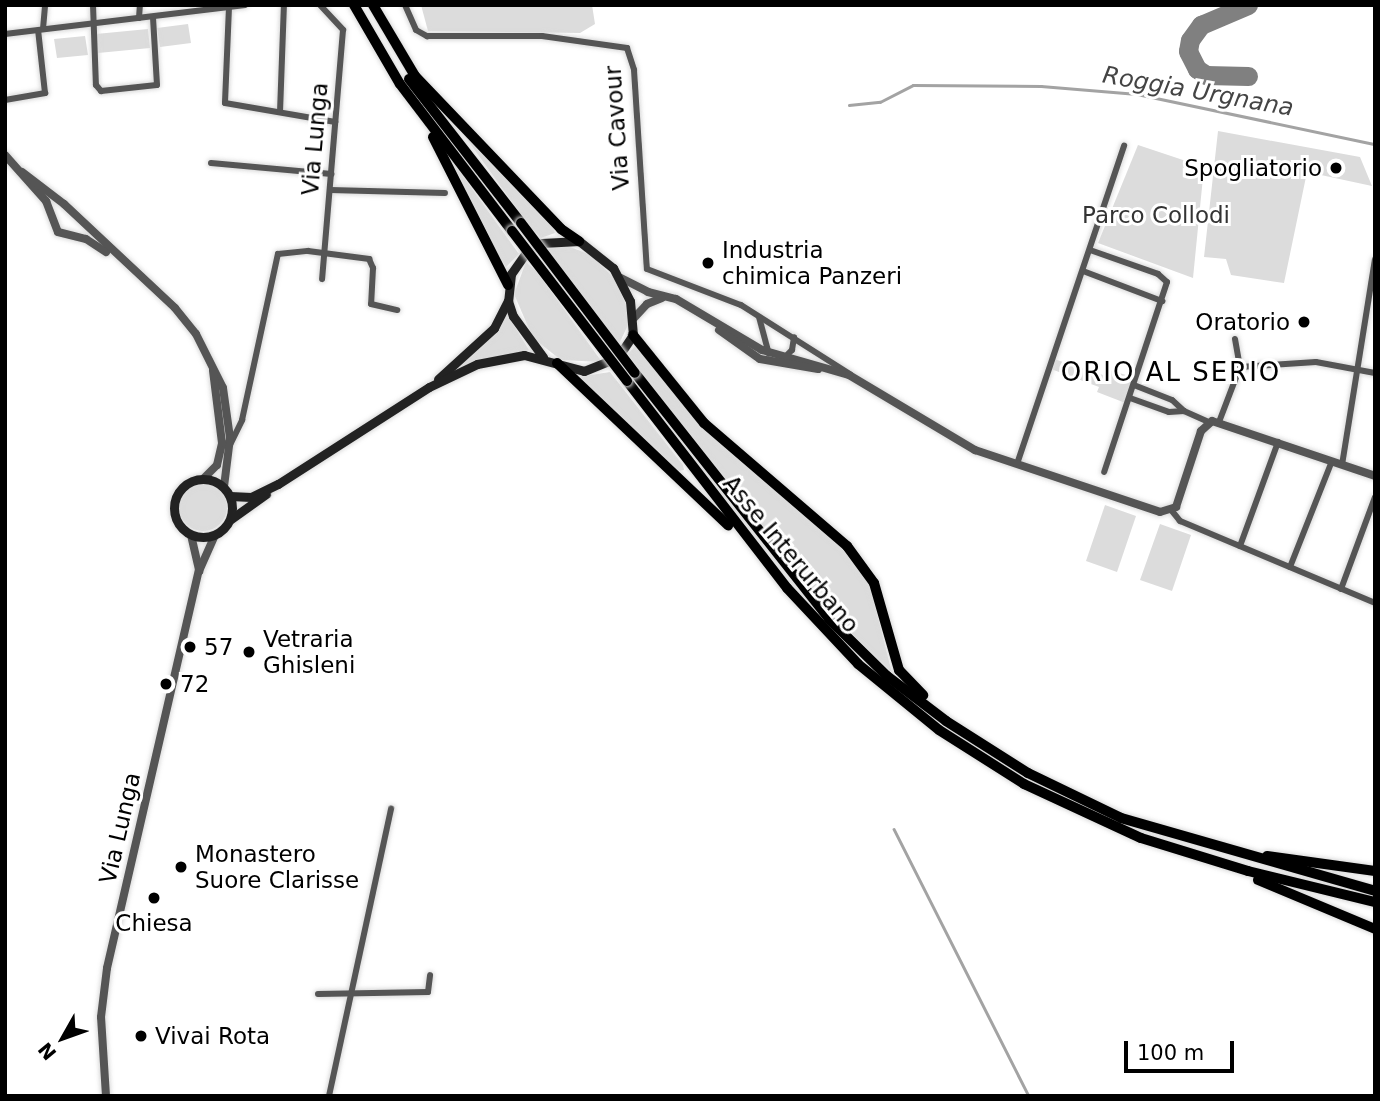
<!DOCTYPE html>
<html>
<head>
<meta charset="utf-8">
<style>
  body { margin:0 }
  #map { position:relative; width:1380px; height:1101px; overflow:hidden; background:#fff; font-family:"DejaVu Sans",sans-serif }
  div>[style] { position:absolute }
  [style*='--x'] { left:calc(var(--x)*1px); top:calc(var(--y)*1px); width:calc(var(--w)*1px); rotate:calc(var(--a)*1deg) }
  .green>* { inset:0; background:#dcdcdc }
  .round { border-radius:50% }
  .stream>* { height:2.5px; margin:-1.25px; padding:0 1.25px; transform-origin:1.25px; border-radius:1.25px; background:#a3a3a3 }
  .taxiway>* { height:19px; margin:-9.5px; padding:0 9.5px; transform-origin:9.5px; border-radius:9.5px; background:#808080 }
  .roads { filter:drop-shadow(0 0 2px #dbdbdb) drop-shadow(0 0 2px #dbdbdb) }
  .minor>* { height:6px; margin:-3px; padding:0 3px; transform-origin:3px; border-radius:3px; background:#555 }
  .tertiary>* { height:8px; margin:-4px; padding:0 4px; transform-origin:4px; border-radius:4px; background:#555 }
  .secondary>* { height:9px; margin:-4.5px; padding:0 4.5px; transform-origin:4.5px; border-radius:4.5px; background:#222 }
  .secondary>.ring { margin:-4.5px; padding:0; box-sizing:content-box; background:none; border:9px solid #222; border-radius:50% }
  .trunk>* { height:10px; margin:-5px; padding:0 5px; transform-origin:5px; border-radius:5px; background:#000 }
  .bridges { filter:drop-shadow(0 0 2px #dbdbdb) drop-shadow(0 0 2px #dbdbdb) }
  .trunk-bridge>* { height:10px; margin:-5px; padding:0 5px; transform-origin:5px; border-radius:5px; background:#000 }
  .dots>* { width:19px; height:19px; translate:-50% -50%; box-sizing:border-box; border:4px solid #fff; border-radius:50% }
  span { translate:-50% -50%; white-space:nowrap; text-align:center; line-height:1.15; -webkit-text-stroke:6px #fff; paint-order:stroke }
  .street-label { font-size:23px; color:#000 }
  .poi-label { font-size:23px; color:#000 }
  .right { translate:-100% -50%; text-align:right }
  .left { translate:0 -50%; text-align:left }
  .park-label { font-size:23px; color:#333 }
  .water-label { font-size:24px; color:#444; font-style:italic }
  .quarter-label { font-size:26px; color:#000; letter-spacing:2px }
  .frame { position:absolute; inset:0; border:7px solid #000; pointer-events:none }
  .north { position:absolute; left:28px; top:1003px; width:70px; height:70px; -webkit-text-stroke:5px #fff; paint-order:stroke; rotate:230deg; font-size:19px; font-weight:700; line-height:28px; text-align:center; color:#000 }
  .north::after { content:''; display:block; margin:auto; width:24px; height:32px; background:#000; clip-path:polygon(50% 0,100% 100%,50% 72%,0 100%) }
  .scale { position:absolute; left:1124px; top:1041px; width:110px; height:32px; box-sizing:border-box; border:4px solid #000; border-top:0; padding-left:9px; font-size:21px; line-height:24px; white-space:nowrap; color:#000; -webkit-text-stroke:5px #fff; paint-order:stroke }
</style>
</head>
<body>
<div id="map">
  <div class="green">
    <i style="clip-path:polygon(421px 5px,592px 5px,595px 24px,580px 33px,428px 31px)"></i>
    <i style="clip-path:polygon(188px 24px,191px 43px,160px 47px,157px 28px)"></i>
    <i style="clip-path:polygon(148px 29px,150px 48px,98px 53px,96px 34px)"></i>
    <i style="clip-path:polygon(85px 36px,88px 55px,57px 58px,54px 39px)"></i>
    <i style="clip-path:polygon(456px 124px,552px 226px,555px 233px,541px 238px,530px 227px)"></i>
    <i style="clip-path:polygon(1218px 131px,1360px 157px,1372px 186px,1307px 172px,1284px 283px,1231px 275px,1226px 259px,1204px 257px)"></i>
    <i style="clip-path:polygon(1138px 145px,1204px 167px,1193px 278px,1098px 243px)"></i>
    <i style="clip-path:polygon(452px 161px,519px 254px,506px 267px,494px 249px)"></i>
    <i style="clip-path:polygon(565px 245px,591px 255px,615px 279px,626px 305px,628px 325px,619px 344px,546px 249px)"></i>
    <i style="clip-path:polygon(526px 262px,537px 272px,602px 362px,561px 360px,533px 338px,514px 294px)"></i>
    <i style="clip-path:polygon(507px 314px,529px 350px,459px 367px,494px 333px)"></i>
    <i style="clip-path:polygon(636px 345px,701px 426px,838px 540px,869px 582px,892px 673px,832px 614px,642px 374px,628px 354px)"></i>
    <i style="clip-path:polygon(1054px 359px,1103px 375px,1106px 369px,1136px 378px,1128px 404px,1097px 392px,1099px 387px,1051px 369px)"></i>
    <i style="clip-path:polygon(610px 372px,683px 465px,684px 470px,677px 471px,578px 377px)"></i>
    <i class="round" style="left:179px;top:483px;width:48px;height:48px"></i>
    <i style="clip-path:polygon(1105px 505px,1136px 516px,1117px 572px,1086px 561px)"></i>
    <i style="clip-path:polygon(1160px 524px,1191px 535px,1172px 591px,1140px 580px)"></i>
  </div>
  <div class="stream">
    <i style="--x:849;--y:105;--w:31;--a:-6"></i>
    <i style="--x:880;--y:102;--w:37;--a:-27"></i>
    <i style="--x:913;--y:85;--w:128;--a:0.4"></i>
    <i style="--x:1041;--y:86;--w:96;--a:4.8"></i>
    <i style="--x:1137;--y:94;--w:243;--a:11.9"></i>
    <i style="--x:894;--y:829;--w:299;--a:63.2"></i>
  </div>
  <div class="taxiway">
    <i style="--x:1248;--y:76;--w:42;--a:-178.6"></i>
    <i style="--x:1206;--y:75;--w:11;--a:-146"></i>
    <i style="--x:1197;--y:69;--w:20;--a:-117"></i>
    <i style="--x:1188;--y:51;--w:11;--a:-80"></i>
    <i style="--x:1190;--y:40;--w:19;--a:-54"></i>
    <i style="--x:1201;--y:25;--w:51;--a:-23.1"></i>
  </div>
  <div class="roads">
    <div class="minor">
      <i style="--x:93;--y:5;--w:80;--a:87.9"></i>
      <i style="--x:96;--y:85;--w:8;--a:50"></i>
      <i style="--x:101;--y:91;--w:56;--a:-6.1"></i>
      <i style="--x:157;--y:85;--w:68;--a:-93.4"></i>
      <i style="--x:320;--y:5;--w:34;--a:47"></i>
      <i style="--x:343;--y:30;--w:250;--a:94.8"></i>
      <i style="--x:405;--y:5;--w:27;--a:66"></i>
      <i style="--x:416;--y:30;--w:13;--a:29"></i>
      <i style="--x:427;--y:36;--w:115;--a:0"></i>
      <i style="--x:542;--y:36;--w:86;--a:8"></i>
      <i style="--x:627;--y:48;--w:23;--a:72"></i>
      <i style="--x:634;--y:70;--w:199;--a:86.3"></i>
      <i style="--x:647;--y:269;--w:101;--a:21"></i>
      <i style="--x:741;--y:305;--w:127;--a:32.4"></i>
      <i style="--x:229;--y:7;--w:96;--a:92.4"></i>
      <i style="--x:225;--y:103;--w:112;--a:9.8"></i>
      <i style="--x:139;--y:18;--w:13;--a:-86"></i>
      <i style="--x:43;--y:29;--w:24;--a:-85"></i>
      <i style="--x:5;--y:34;--w:242;--a:-6.9"></i>
      <i style="--x:5;--y:100;--w:41;--a:-9.9"></i>
      <i style="--x:45;--y:93;--w:63;--a:-96.3"></i>
      <i style="--x:280;--y:112;--w:107;--a:-87.9"></i>
      <i style="--x:211;--y:163;--w:121;--a:5.2"></i>
      <i style="--x:330;--y:190;--w:115;--a:1.5"></i>
      <i style="--x:1090;--y:250;--w:72;--a:19.4"></i>
      <i style="--x:1158;--y:274;--w:12;--a:42"></i>
      <i style="--x:1167;--y:282;--w:200;--a:108.3"></i>
      <i style="--x:1083;--y:271;--w:85;--a:20.8"></i>
      <i style="--x:759;--y:317;--w:38;--a:75"></i>
      <i style="--x:1235;--y:339;--w:28;--a:80"></i>
      <i style="--x:785;--y:357;--w:10;--a:-45"></i>
      <i style="--x:792;--y:350;--w:13;--a:-81"></i>
      <i style="--x:1240;--y:367;--w:76;--a:-3.8"></i>
      <i style="--x:1316;--y:362;--w:60;--a:10.6"></i>
      <i style="--x:1130;--y:398;--w:41;--a:19.7"></i>
      <i style="--x:1169;--y:412;--w:15;--a:-4"></i>
      <i style="--x:1184;--y:411;--w:16;--a:-137"></i>
      <i style="--x:1172;--y:400;--w:41;--a:-158.5"></i>
      <i style="--x:1184;--y:411;--w:27;--a:24"></i>
      <i style="--x:1219;--y:422;--w:59;--a:-69.1"></i>
      <i style="--x:230;--y:445;--w:28;--a:-64"></i>
      <i style="--x:242;--y:420;--w:170;--a:-77.8"></i>
      <i style="--x:278;--y:254;--w:30;--a:-6"></i>
      <i style="--x:308;--y:251;--w:62;--a:7.5"></i>
      <i style="--x:369;--y:259;--w:10;--a:66"></i>
      <i style="--x:373;--y:268;--w:36;--a:93"></i>
      <i style="--x:371;--y:304;--w:27;--a:13"></i>
      <i style="--x:1017;--y:464;--w:336;--a:-71.4"></i>
      <i style="--x:1342;--y:465;--w:208;--a:-80.9"></i>
      <i style="--x:1172;--y:511;--w:13;--a:51"></i>
      <i style="--x:1180;--y:521;--w:212;--a:22.8"></i>
      <i style="--x:1240;--y:546;--w:111;--a:-69.9"></i>
      <i style="--x:1290;--y:567;--w:114;--a:-68.4"></i>
      <i style="--x:1341;--y:589;--w:98;--a:-69.7"></i>
      <i style="--x:318;--y:994;--w:110;--a:-1"></i>
      <i style="--x:428;--y:992;--w:17;--a:-83"></i>
      <i style="--x:329;--y:1096;--w:294;--a:-77.8"></i>
    </div>
    <div class="tertiary">
      <i style="--x:5;--y:155;--w:62;--a:48.3"></i>
      <i style="--x:46;--y:201;--w:33;--a:69"></i>
      <i style="--x:58;--y:232;--w:29;--a:14"></i>
      <i style="--x:86;--y:239;--w:24;--a:33"></i>
      <i style="--x:22;--y:172;--w:53;--a:37.3"></i>
      <i style="--x:64;--y:204;--w:152;--a:43.1"></i>
      <i style="--x:175;--y:308;--w:33;--a:51"></i>
      <i style="--x:196;--y:334;--w:60;--a:63.4"></i>
      <i style="--x:223;--y:388;--w:50;--a:82"></i>
      <i style="--x:230;--y:438;--w:49;--a:97"></i>
      <i style="--x:621;--y:278;--w:30;--a:27"></i>
      <i style="--x:648;--y:292;--w:29;--a:14"></i>
      <i style="--x:676;--y:299;--w:100;--a:30.7"></i>
      <i style="--x:762;--y:350;--w:91;--a:16"></i>
      <i style="--x:849;--y:375;--w:147;--a:30.8"></i>
      <i style="--x:975;--y:450;--w:195;--a:18.5"></i>
      <i style="--x:1160;--y:512;--w:17;--a:-17"></i>
      <i style="--x:1176;--y:507;--w:80;--a:-71.8"></i>
      <i style="--x:1201;--y:431;--w:15;--a:-42"></i>
      <i style="--x:1212;--y:421;--w:172;--a:18.6"></i>
      <i style="--x:634;--y:318;--w:19;--a:-47"></i>
      <i style="--x:647;--y:304;--w:16;--a:-22"></i>
      <i style="--x:719;--y:330;--w:50;--a:35.3"></i>
      <i style="--x:760;--y:359;--w:59;--a:9.8"></i>
      <i style="--x:204;--y:478;--w:18;--a:-45"></i>
      <i style="--x:217;--y:465;--w:23;--a:-77"></i>
      <i style="--x:222;--y:443;--w:73;--a:-97.1"></i>
      <i style="--x:191;--y:535;--w:37;--a:77"></i>
      <i style="--x:106;--y:1096;--w:79;--a:-93.6"></i>
      <i style="--x:101;--y:1017;--w:49;--a:-83"></i>
      <i style="--x:107;--y:968;--w:408;--a:-77"></i>
      <i style="--x:199;--y:571;--w:39;--a:-66"></i>
    </div>
    <div class="secondary">
      <i style="--x:438;--y:379;--w:76;--a:-42.3"></i>
      <i style="--x:494;--y:328;--w:30;--a:-63"></i>
      <i class="ring" style="left:174px;top:479px;width:49px;height:49px"></i>
      <i style="--x:230;--y:496;--w:21;--a:3"></i>
      <i style="--x:251;--y:497;--w:30;--a:-26"></i>
      <i style="--x:278;--y:484;--w:179;--a:-32.7"></i>
      <i style="--x:429;--y:387;--w:53;--a:-25.6"></i>
      <i style="--x:477;--y:364;--w:48;--a:-10.8"></i>
      <i style="--x:524;--y:355;--w:62;--a:14.9"></i>
      <i style="--x:584;--y:371;--w:37;--a:-22"></i>
      <i style="--x:618;--y:357;--w:27;--a:-56"></i>
      <i style="--x:633;--y:335;--w:34;--a:-95"></i>
      <i style="--x:630;--y:301;--w:37;--a:-117"></i>
      <i style="--x:613;--y:268;--w:43;--a:-141.5"></i>
      <i style="--x:579;--y:241;--w:37;--a:177"></i>
      <i style="--x:542;--y:243;--w:20;--a:147"></i>
      <i style="--x:525;--y:254;--w:24;--a:125"></i>
      <i style="--x:511;--y:274;--w:27;--a:96"></i>
      <i style="--x:508;--y:301;--w:16;--a:72"></i>
      <i style="--x:513;--y:316;--w:51;--a:53.8"></i>
      <i style="--x:231;--y:519;--w:43;--a:-35.5"></i>
    </div>
    <div class="trunk">
      <i style="--x:354;--y:5;--w:91;--a:59.8"></i>
      <i style="--x:400;--y:84;--w:185;--a:52.7"></i>
      <i style="--x:373;--y:5;--w:82;--a:59.4"></i>
      <i style="--x:415;--y:76;--w:211;--a:46.3"></i>
      <i style="--x:561;--y:229;--w:22;--a:34"></i>
      <i style="--x:409;--y:79;--w:182;--a:52.1"></i>
      <i style="--x:433;--y:137;--w:166;--a:63.1"></i>
      <i style="--x:633;--y:335;--w:113;--a:51.1"></i>
      <i style="--x:704;--y:423;--w:189;--a:40.7"></i>
      <i style="--x:847;--y:546;--w:46;--a:53.9"></i>
      <i style="--x:874;--y:583;--w:91;--a:74"></i>
      <i style="--x:899;--y:670;--w:35;--a:46"></i>
      <i style="--x:557;--y:363;--w:236;--a:43.5"></i>
      <i style="--x:635;--y:373;--w:313;--a:51.7"></i>
      <i style="--x:829;--y:619;--w:81;--a:44.5"></i>
      <i style="--x:887;--y:676;--w:74;--a:37.3"></i>
      <i style="--x:946;--y:721;--w:97;--a:32.4"></i>
      <i style="--x:1028;--y:773;--w:103;--a:25.8"></i>
      <i style="--x:1121;--y:818;--w:264;--a:16"></i>
      <i style="--x:627;--y:381;--w:262;--a:52.3"></i>
      <i style="--x:787;--y:588;--w:104;--a:46.9"></i>
      <i style="--x:858;--y:664;--w:104;--a:39.2"></i>
      <i style="--x:939;--y:730;--w:101;--a:32.4"></i>
      <i style="--x:1024;--y:784;--w:129;--a:24.8"></i>
      <i style="--x:1141;--y:838;--w:112;--a:17.1"></i>
      <i style="--x:1248;--y:871;--w:131;--a:13.7"></i>
      <i style="--x:1267;--y:856;--w:109;--a:7.9"></i>
      <i style="--x:1258;--y:880;--w:127;--a:22.7"></i>
    </div>
  </div>
  <div class="bridges">
    <div class="trunk-bridge">
      <i style="--x:521;--y:223;--w:188;--a:52.8"></i>
      <i style="--x:512;--y:231;--w:189;--a:52.5"></i>
    </div>
  </div>
  <div class="dots">
    <i style="left:1336px;top:168px;background:#000"></i>
    <i style="left:708px;top:263px;background:#000"></i>
    <i style="left:1304px;top:322px;background:#000"></i>
    <i style="left:190px;top:647px;background:#000"></i>
    <i style="left:249px;top:652px;background:#000"></i>
    <i style="left:166px;top:684px;background:#000"></i>
    <i style="left:181px;top:867px;background:#000"></i>
    <i style="left:154px;top:898px;background:#000"></i>
    <i style="left:141px;top:1036px;background:#000"></i>
  </div>
  <div class="street-label">
    <span style="left:617px;top:128px;rotate:-94deg">Via Cavour</span>
    <span style="left:315px;top:139px;rotate:-85deg">Via Lunga</span>
    <span style="left:791px;top:554px;rotate:50deg">Asse Interurbano</span>
    <span style="left:120px;top:828px;rotate:-77deg">Via Lunga</span>
  </div>
  <div class="poi-label">
    <span class="right" style="left:1322px;top:168px">Spogliatorio</span>
    <span class="left" style="left:722px;top:263px">Industria<br>chimica Panzeri</span>
    <span class="right" style="left:1290px;top:322px">Oratorio</span>
    <span class="left" style="left:263px;top:652px">Vetraria<br>Ghisleni</span>
    <span class="left" style="left:204px;top:647px">57</span>
    <span class="left" style="left:180px;top:684px">72</span>
    <span class="left" style="left:195px;top:867px">Monastero<br>Suore Clarisse</span>
    <span style="left:154px;top:923px">Chiesa</span>
    <span class="left" style="left:155px;top:1036px">Vivai Rota</span>
  </div>
  <div class="park-label">
    <span style="left:1156px;top:215px">Parco Collodi</span>
  </div>
  <div class="water-label">
    <span style="left:1198px;top:92px;rotate:10deg">Roggia Urgnana</span>
  </div>
  <div class="quarter-label">
    <span style="left:1171px;top:373px">ORIO AL SERIO</span>
  </div>
  <div class="frame"></div>
  <div class="north">N</div>
  <div class="scale">100 m</div>
</div>
</body>
</html>
